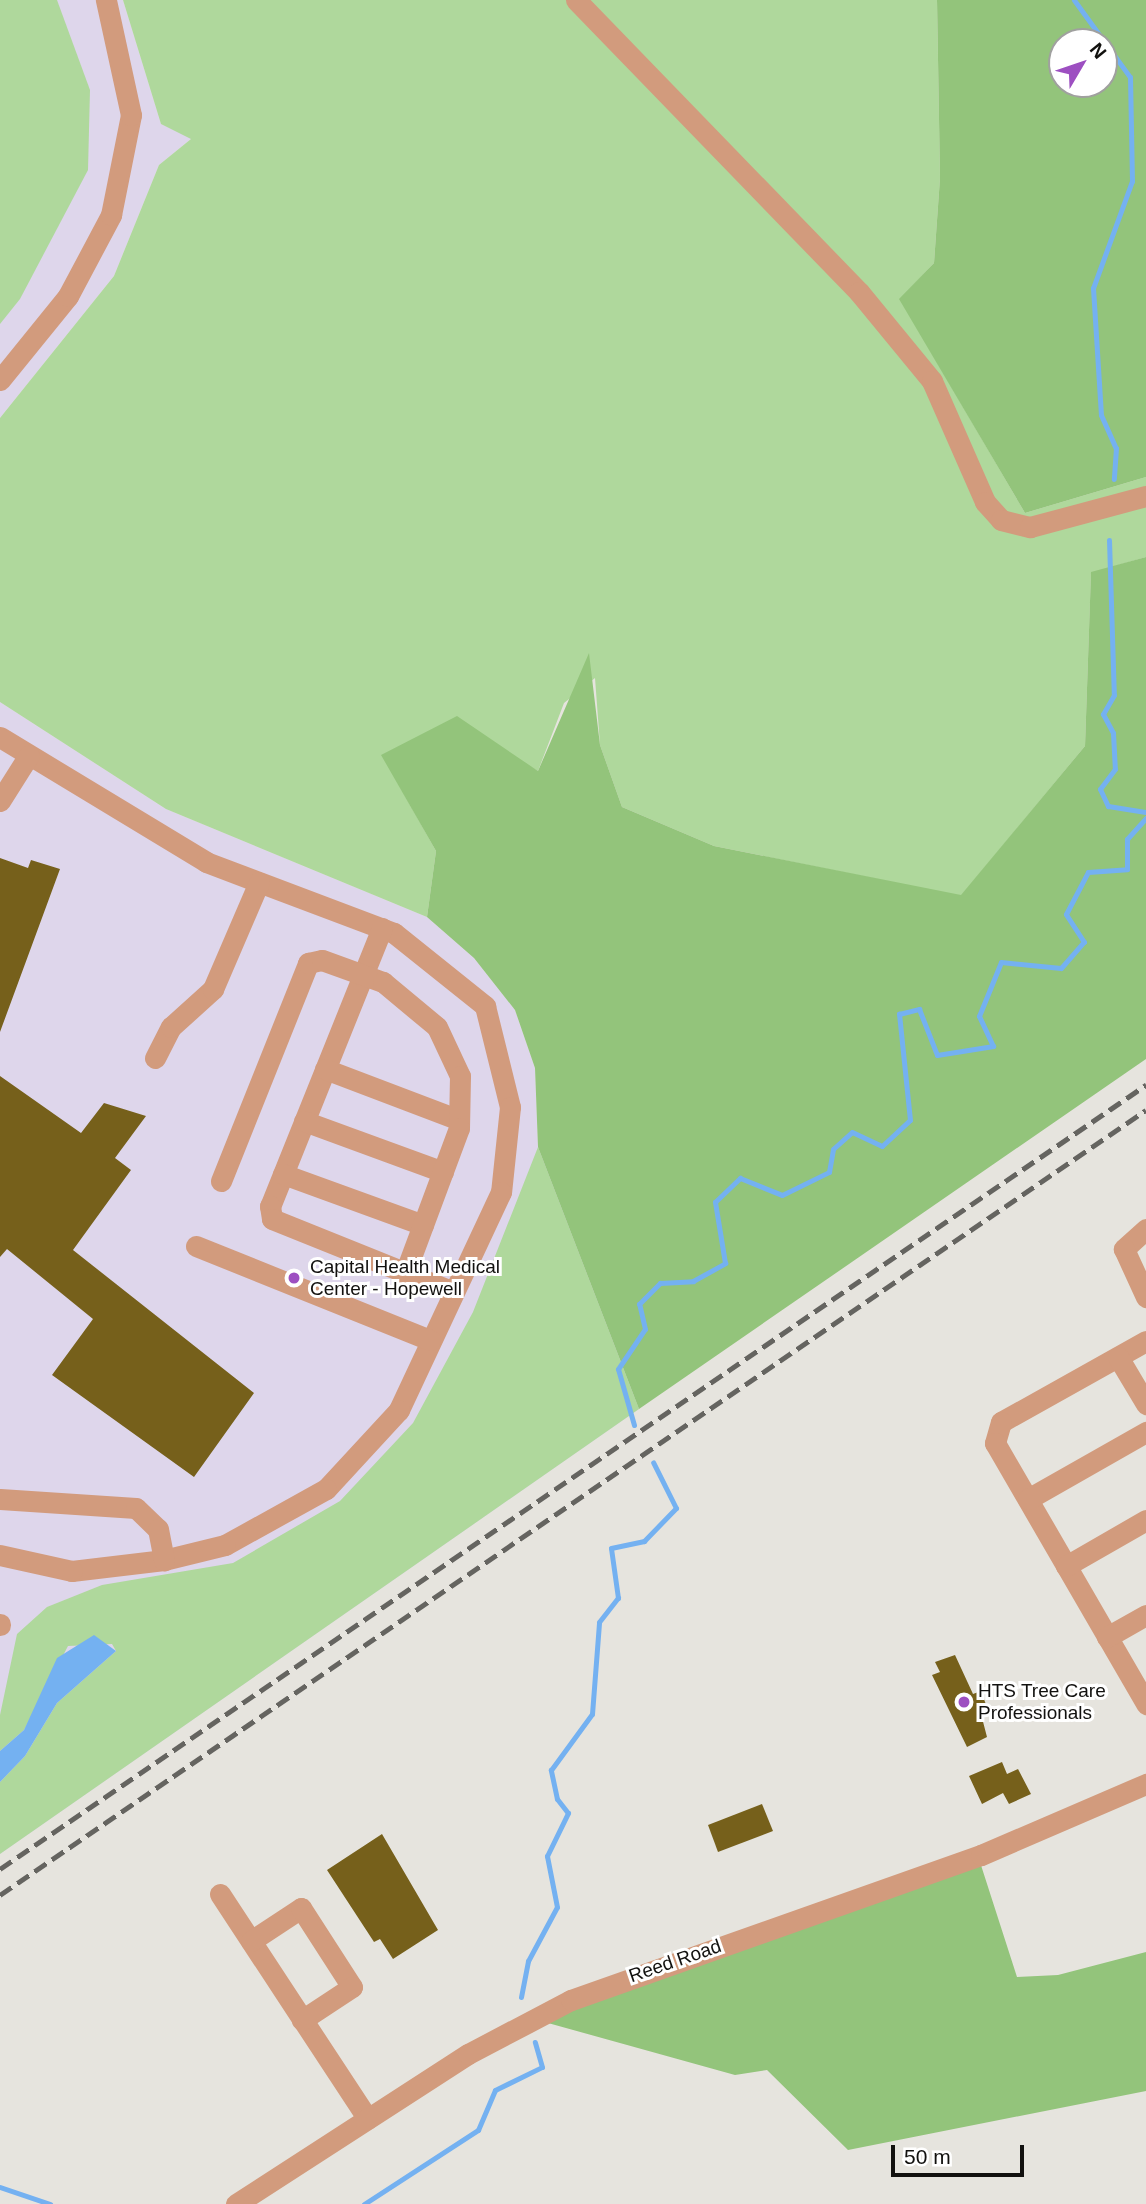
<!DOCTYPE html>
<html>
<head>
<meta charset="utf-8">
<style>
  body { margin:0 }
  #map { position:relative; width:1146px; height:2204px; overflow:hidden; background:#e6e4de; font-family:Helvetica,sans-serif }
  div>[style] { position:absolute }
  [style*='--x'] { left:calc(var(--x)*1px); top:calc(var(--y)*1px); width:calc(var(--w)*1px); rotate:calc(var(--a)*1deg) }
  .medical>* { inset:0; background:#ded6eb }
  .green>* { inset:0; background:#afd89c }
  .forest>* { inset:0; background:#93c47b }
  .water>* { inset:0; background:#74b1f1 }
  .stream>* { height:5px; margin:-2.5px; padding:0 2.5px; transform-origin:2.5px; border-radius:2.5px; background:#74b1f1 }
  .building>* { inset:0; background:#76601b }
  .minor>* { height:21px; margin:-10.5px; padding:0 10.5px; transform-origin:10.5px; border-radius:10.5px; background:#d29b7d }
  .rail>* { height:5px; margin-top:-2.5px; transform-origin:0; background:repeating-linear-gradient(90deg,#656460 0 14px,transparent 0 21px) }
  .dots>* { width:19px; height:19px; translate:-50% -50%; box-sizing:border-box; border:4px solid #fff; border-radius:50% }
  span { translate:-50% -50%; white-space:nowrap; text-align:center; line-height:1.15; -webkit-text-stroke:6px #fff; paint-order:stroke }
  .poi-label { font-size:19px; color:#12110f }
  .left { translate:0 -50%; text-align:left }
  .street-label { font-size:19px; color:#12110f }
  .north { position:absolute; left:1048px; top:28px; width:70px; height:70px; box-sizing:border-box; background:#fff; border:2px solid #a0a09f; border-radius:50%; rotate:51deg; font-size:19px; font-weight:700; line-height:28px; text-align:center; color:#12110f }
  .north::after { content:''; display:block; margin:auto; width:24px; height:32px; background:#9d4fc1; clip-path:polygon(50% 0,100% 100%,50% 72%,0 100%) }
  .scale { position:absolute; left:891px; top:2145px; width:133px; height:32px; box-sizing:border-box; border:4px solid #12110f; border-top:0; padding-left:9px; font-size:21px; line-height:24px; white-space:nowrap; color:#12110f; -webkit-text-stroke:5px #fff; paint-order:stroke }
</style>
</head>
<body>
<div id="map">
  <div class="medical">
    <i style="clip-path:polygon(0 0,123px 0,161px 124px,192px 138px,159px 165px,114px 276px,0 418px)"></i>
    <i style="clip-path:polygon(0 702px,166px 809px,427px 917px,474px 958px,515px 1010px,535px 1068px,538px 1147px,639px 1409px,0 1854px)"></i>
  </div>
  <div class="green">
    <i style="clip-path:polygon(0 0,57px 0,90px 90px,88px 170px,20px 299px,0 324px)"></i>
    <i style="clip-path:polygon(123px 0,937px 0,940px 178px,934px 263px,900px 299px,1025px 513px,1146px 477px,1146px 557px,1091px 573px,1085px 746px,961px 896px,714px 846px,622px 807px,600px 745px,595px 678px,564px 703px,538px 771px,511px 756px,382px 755px,436px 851px,427px 917px,166px 809px,0 702px,0 418px,114px 276px,159px 165px,191px 139px,161px 124px)"></i>
    <i style="clip-path:polygon(538px 1147px,639px 1409px,0 1854px,0 1782px,25px 1756px,57px 1703px,116px 1651px,112px 1644px,68px 1646px,24px 1730px,0 1751px,0 1715px,17px 1634px,47px 1607px,102px 1585px,233px 1563px,340px 1501px,413px 1423px,473px 1312px)"></i>
  </div>
  <div class="forest">
    <i style="clip-path:polygon(evenodd,937px 0,1146px 0,1146px 477px,1025px 513px,899px 299px,934px 263px,940px 178px,937px 0,1104px 42px,1104px 84px,1062px 84px,1062px 42px,1104px 42px)"></i>
    <i style="clip-path:polygon(1146px 557px,1146px 1059px,639px 1409px,538px 1147px,535px 1068px,515px 1010px,474px 958px,427px 917px,436px 851px,381px 755px,457px 716px,538px 771px,589px 653px,600px 745px,622px 807px,714px 846px,961px 895px,1085px 746px,1091px 572px)"></i>
    <i style="clip-path:polygon(979px 1859px,1017px 1977px,1058px 1975px,1146px 1952px,1146px 2091px,848px 2150px,767px 2070px,735px 2075px,530px 2018px)"></i>
  </div>
  <div class="water">
    <i style="clip-path:polygon(94px 1635px,116px 1651px,57px 1703px,25px 1756px,0 1782px,0 1751px,24px 1730px,57px 1658px)"></i>
  </div>
  <div class="stream">
    <i style="--x:1074;--y:0;--w:95;--a:54"></i>
    <i style="--x:1130;--y:77;--w:104;--a:88.9"></i>
    <i style="--x:1132;--y:181;--w:114;--a:110"></i>
    <i style="--x:1093;--y:288;--w:127;--a:86.4"></i>
    <i style="--x:1101;--y:415;--w:36;--a:66"></i>
    <i style="--x:1116;--y:448;--w:31;--a:94"></i>
    <i style="--x:1109;--y:540;--w:155;--a:88.2"></i>
    <i style="--x:1114;--y:695;--w:22;--a:120"></i>
    <i style="--x:1103;--y:714;--w:21;--a:62"></i>
    <i style="--x:1113;--y:733;--w:36;--a:87"></i>
    <i style="--x:1115;--y:769;--w:25;--a:127"></i>
    <i style="--x:1100;--y:789;--w:19;--a:65"></i>
    <i style="--x:1108;--y:806;--w:38;--a:9"></i>
    <i style="--x:634;--y:1425;--w:58;--a:-105.9"></i>
    <i style="--x:618;--y:1369;--w:48;--a:-56"></i>
    <i style="--x:645;--y:1329;--w:26;--a:-103"></i>
    <i style="--x:639;--y:1304;--w:30;--a:-45"></i>
    <i style="--x:660;--y:1283;--w:33;--a:-3"></i>
    <i style="--x:693;--y:1281;--w:37;--a:-29"></i>
    <i style="--x:725;--y:1263;--w:62;--a:-99.3"></i>
    <i style="--x:715;--y:1202;--w:35;--a:-44"></i>
    <i style="--x:740;--y:1178;--w:45;--a:22"></i>
    <i style="--x:782;--y:1195;--w:52;--a:-26.1"></i>
    <i style="--x:829;--y:1172;--w:23;--a:-80"></i>
    <i style="--x:833;--y:1149;--w:25;--a:-42"></i>
    <i style="--x:852;--y:1132;--w:33;--a:25"></i>
    <i style="--x:882;--y:1146;--w:38;--a:-43"></i>
    <i style="--x:910;--y:1120;--w:107;--a:-95.9"></i>
    <i style="--x:899;--y:1014;--w:21;--a:-14"></i>
    <i style="--x:919;--y:1009;--w:49;--a:68.6"></i>
    <i style="--x:937;--y:1055;--w:57;--a:-9.1"></i>
    <i style="--x:993;--y:1046;--w:33;--a:-115"></i>
    <i style="--x:979;--y:1016;--w:58;--a:-67.8"></i>
    <i style="--x:1001;--y:962;--w:60;--a:5.7"></i>
    <i style="--x:1061;--y:968;--w:35;--a:-49"></i>
    <i style="--x:1084;--y:942;--w:33;--a:-123"></i>
    <i style="--x:1066;--y:914;--w:47;--a:-62.4"></i>
    <i style="--x:1088;--y:872;--w:39;--a:-4"></i>
    <i style="--x:1127;--y:869;--w:30;--a:-90"></i>
    <i style="--x:1127;--y:839;--w:28;--a:-48"></i>
    <i style="--x:521;--y:1997;--w:37;--a:-79"></i>
    <i style="--x:528;--y:1961;--w:61;--a:-61.8"></i>
    <i style="--x:557;--y:1907;--w:52;--a:-101.1"></i>
    <i style="--x:547;--y:1856;--w:48;--a:-64"></i>
    <i style="--x:568;--y:1813;--w:18;--a:-128"></i>
    <i style="--x:557;--y:1799;--w:30;--a:-102"></i>
    <i style="--x:551;--y:1770;--w:69;--a:-53.8"></i>
    <i style="--x:592;--y:1714;--w:92;--a:-85.6"></i>
    <i style="--x:599;--y:1622;--w:31;--a:-52"></i>
    <i style="--x:618;--y:1598;--w:50;--a:-98"></i>
    <i style="--x:611;--y:1548;--w:34;--a:-12"></i>
    <i style="--x:644;--y:1541;--w:46;--a:-45.9"></i>
    <i style="--x:676;--y:1508;--w:51;--a:-116.6"></i>
    <i style="--x:0;--y:2187;--w:53;--a:18.8"></i>
    <i style="--x:364;--y:2204;--w:136;--a:-33"></i>
    <i style="--x:478;--y:2130;--w:43;--a:-67"></i>
    <i style="--x:495;--y:2090;--w:52;--a:-26.1"></i>
    <i style="--x:542;--y:2067;--w:26;--a:-106"></i>
  </div>
  <div class="building">
    <i style="clip-path:polygon(0 858px,28px 868px,31px 860px,60px 869px,0 1032px)"></i>
    <i style="clip-path:polygon(0 1076px,81px 1133px,104px 1103px,146px 1116px,115px 1158px,131px 1170px,73px 1250px,254px 1393px,194px 1477px,52px 1375px,93px 1319px,7px 1249px,0 1257px)"></i>
    <i style="clip-path:polygon(955px 1655px,973px 1694px,981px 1691px,988px 1710px,981px 1714px,987px 1737px,967px 1747px,932px 1675px,940px 1672px,935px 1662px)"></i>
    <i style="clip-path:polygon(1002px 1762px,1007px 1774px,1018px 1769px,1031px 1794px,1009px 1804px,1003px 1793px,982px 1804px,969px 1776px)"></i>
    <i style="clip-path:polygon(762px 1804px,773px 1831px,718px 1852px,708px 1825px)"></i>
    <i style="clip-path:polygon(382px 1834px,438px 1930px,393px 1959px,380px 1939px,374px 1942px,327px 1870px)"></i>
  </div>
  <div class="minor">
    <i style="--x:576;--y:0;--w:407;--a:45.9"></i>
    <i style="--x:859;--y:292;--w:115;--a:50.6"></i>
    <i style="--x:932;--y:381;--w:132;--a:66.3"></i>
    <i style="--x:985;--y:502;--w:24;--a:48"></i>
    <i style="--x:1001;--y:520;--w:30;--a:14"></i>
    <i style="--x:1030;--y:527;--w:120;--a:-15"></i>
    <i style="--x:0;--y:380;--w:108;--a:-51"></i>
    <i style="--x:68;--y:296;--w:92;--a:-62"></i>
    <i style="--x:111;--y:215;--w:102;--a:-78.7"></i>
    <i style="--x:131;--y:115;--w:118;--a:-102.3"></i>
    <i style="--x:0;--y:737;--w:241;--a:31.2"></i>
    <i style="--x:206;--y:862;--w:201;--a:20.7"></i>
    <i style="--x:394;--y:933;--w:117;--a:38.7"></i>
    <i style="--x:485;--y:1006;--w:104;--a:76.1"></i>
    <i style="--x:510;--y:1107;--w:85;--a:96"></i>
    <i style="--x:501;--y:1192;--w:241;--a:115.1"></i>
    <i style="--x:399;--y:1410;--w:108;--a:132.7"></i>
    <i style="--x:326;--y:1489;--w:115;--a:151"></i>
    <i style="--x:225;--y:1545;--w:63;--a:166.2"></i>
    <i style="--x:164;--y:1560;--w:93;--a:173.2"></i>
    <i style="--x:72;--y:1571;--w:74;--a:-167.5"></i>
    <i style="--x:0;--y:801;--w:54;--a:-57.8"></i>
    <i style="--x:382;--y:928;--w:300;--a:111.9"></i>
    <i style="--x:270;--y:1206;--w:13;--a:81"></i>
    <i style="--x:272;--y:1219;--w:193;--a:21.9"></i>
    <i style="--x:155;--y:1058;--w:35;--a:-63"></i>
    <i style="--x:171;--y:1027;--w:57;--a:-42.1"></i>
    <i style="--x:213;--y:989;--w:116;--a:-66.7"></i>
    <i style="--x:325;--y:1069;--w:143;--a:20.8"></i>
    <i style="--x:304;--y:1121;--w:148;--a:20.1"></i>
    <i style="--x:283;--y:1174;--w:149;--a:20"></i>
    <i style="--x:221;--y:1181;--w:235;--a:-68.2"></i>
    <i style="--x:308;--y:963;--w:14;--a:-12"></i>
    <i style="--x:322;--y:960;--w:65;--a:19.8"></i>
    <i style="--x:383;--y:982;--w:70;--a:39.8"></i>
    <i style="--x:437;--y:1027;--w:54;--a:64.9"></i>
    <i style="--x:460;--y:1076;--w:52;--a:91.1"></i>
    <i style="--x:459;--y:1128;--w:155;--a:110.4"></i>
    <i style="--x:1146;--y:1229;--w:30;--a:138"></i>
    <i style="--x:1124;--y:1249;--w:53;--a:65.4"></i>
    <i style="--x:196;--y:1246;--w:252;--a:21.9"></i>
    <i style="--x:1146;--y:1341;--w:166;--a:150.8"></i>
    <i style="--x:1001;--y:1422;--w:22;--a:106"></i>
    <i style="--x:995;--y:1443;--w:302;--a:59.9"></i>
    <i style="--x:1118;--y:1357;--w:55;--a:59.2"></i>
    <i style="--x:0;--y:1499;--w:136;--a:3.8"></i>
    <i style="--x:136;--y:1508;--w:30;--a:44"></i>
    <i style="--x:158;--y:1529;--w:32;--a:79"></i>
    <i style="--x:1028;--y:1499;--w:136;--a:-29.6"></i>
    <i style="--x:1066;--y:1566;--w:92;--a:-29.9"></i>
    <i style="--x:0;--y:1624;--w:1;--a:90"></i>
    <i style="--x:1107;--y:1637;--w:45;--a:-29.4"></i>
    <i style="--x:220;--y:1894;--w:269;--a:56.7"></i>
    <i style="--x:251;--y:1941;--w:60;--a:-33.4"></i>
    <i style="--x:301;--y:1908;--w:94;--a:57.2"></i>
    <i style="--x:352;--y:1987;--w:60;--a:146.6"></i>
    <i style="--x:236;--y:2204;--w:276;--a:-32.9"></i>
    <i style="--x:468;--y:2054;--w:116;--a:-27.7"></i>
    <i style="--x:571;--y:2000;--w:435;--a:-19.5"></i>
    <i style="--x:981;--y:1855;--w:180;--a:-23.3"></i>
  </div>
  <div class="rail">
    <i style="--x:0;--y:1869;--w:1389;--a:-34.38"></i>
    <i style="--x:0;--y:1895;--w:1389;--a:-34.41"></i>
  </div>
  <div class="dots">
    <i style="left:294px;top:1278px;background:#9d4fc1"></i>
    <i style="left:964px;top:1702px;background:#9d4fc1"></i>
  </div>
  <div class="poi-label">
    <span class="left" style="left:310px;top:1278px">Capital Health Medical<br>Center - Hopewell</span>
    <span class="left" style="left:978px;top:1702px">HTS Tree Care<br>Professionals</span>
  </div>
  <div class="street-label">
    <span style="left:675px;top:1961px;rotate:-19deg">Reed Road</span>
  </div>
  <div class="north">N</div>
  <div class="scale">50 m</div>
</div>
</body>
</html>
